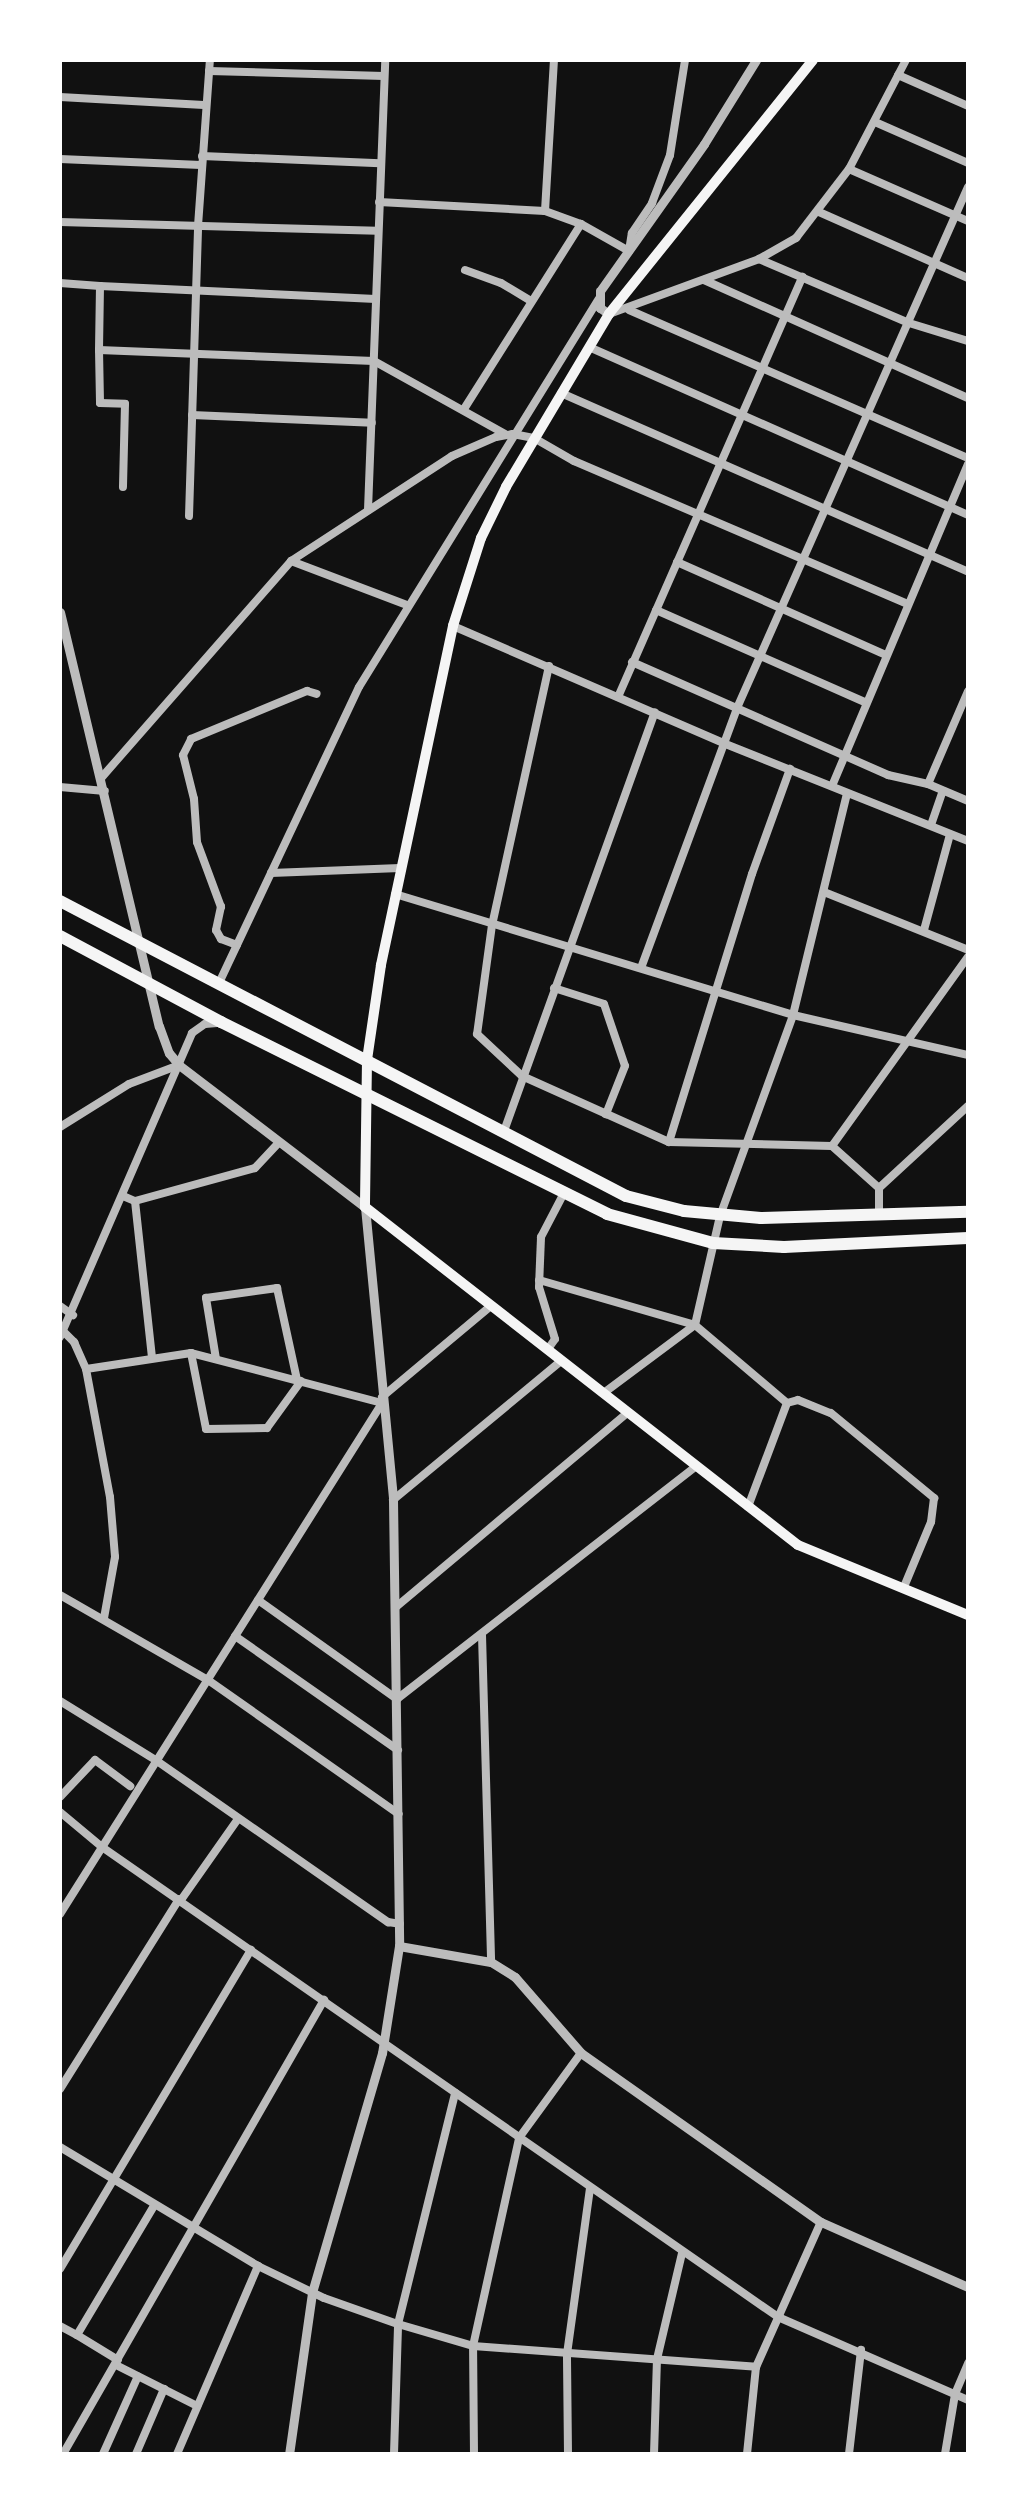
<!DOCTYPE html>
<html>
<head>
<meta charset="utf-8">
<style>
  body { margin:0 }
  #map { position:relative; width:1028px; height:2514px; overflow:hidden; background:#111; font-family:"Fira Sans Condensed",sans-serif }
  div>[style] { position:absolute }
  [style*='--x'] { left:calc(var(--x)*1px); top:calc(var(--y)*1px); width:calc(var(--w)*1px); rotate:calc(var(--a)*1deg) }
  .minor>* { height:8px; margin:-4px; padding:0 4px; transform-origin:4px; border-radius:4px; background:#bcbcbc }
  .tertiary>* { height:9px; margin:-4.5px; padding:0 4.5px; transform-origin:4.5px; border-radius:4.5px; background:#bcbcbc }
  .secondary>* { height:10px; margin:-5px; padding:0 5px; transform-origin:5px; border-radius:5px; background:#f5f5f5 }
  .trunk>* { height:12px; margin:-6px; padding:0 6px; transform-origin:6px; border-radius:6px; background:#f5f5f5 }
  span { translate:-50% -50%; white-space:nowrap; text-align:center; line-height:1.15; -webkit-text-stroke:8px #fff; paint-order:stroke }
  .frame { position:absolute; inset:0; border:62px solid #fff; pointer-events:none }
</style>
</head>
<body>
<div id="map">
  <div class="minor">
    <i style="--x:209;--y:71;--w:175;--a:1.6"></i>
    <i style="--x:898;--y:75;--w:77;--a:23.9"></i>
    <i style="--x:60;--y:97;--w:144;--a:3.2"></i>
    <i style="--x:875;--y:122;--w:102;--a:23.8"></i>
    <i style="--x:202;--y:156;--w:178;--a:2.3"></i>
    <i style="--x:60;--y:159;--w:141;--a:2.4"></i>
    <i style="--x:849;--y:169;--w:130;--a:23.6"></i>
    <i style="--x:379;--y:202;--w:166;--a:3.1"></i>
    <i style="--x:545;--y:211;--w:38;--a:20"></i>
    <i style="--x:581;--y:224;--w:55;--a:29.4"></i>
    <i style="--x:629;--y:251;--w:18;--a:-81"></i>
    <i style="--x:632;--y:233;--w:36;--a:-56"></i>
    <i style="--x:652;--y:203;--w:51;--a:-69.4"></i>
    <i style="--x:670;--y:155;--w:96;--a:-81"></i>
    <i style="--x:545;--y:211;--w:151;--a:-86.6"></i>
    <i style="--x:819;--y:212;--w:163;--a:23.9"></i>
    <i style="--x:60;--y:222;--w:317;--a:1.6"></i>
    <i style="--x:759;--y:259;--w:163;--a:23.1"></i>
    <i style="--x:909;--y:323;--w:62;--a:17"></i>
    <i style="--x:465;--y:270;--w:38;--a:20"></i>
    <i style="--x:501;--y:283;--w:35;--a:31"></i>
    <i style="--x:704;--y:280;--w:289;--a:24.1"></i>
    <i style="--x:60;--y:283;--w:40;--a:4.3"></i>
    <i style="--x:100;--y:286;--w:64;--a:90.9"></i>
    <i style="--x:99;--y:350;--w:275;--a:2.3"></i>
    <i style="--x:374;--y:361;--w:150;--a:29.1"></i>
    <i style="--x:100;--y:286;--w:276;--a:2.7"></i>
    <i style="--x:629;--y:310;--w:370;--a:23.6"></i>
    <i style="--x:609;--y:314;--w:160;--a:-20.1"></i>
    <i style="--x:759;--y:259;--w:43;--a:-29.6"></i>
    <i style="--x:796;--y:238;--w:87;--a:-52.5"></i>
    <i style="--x:849;--y:169;--w:123;--a:-62.4"></i>
    <i style="--x:589;--y:347;--w:415;--a:23.9"></i>
    <i style="--x:99;--y:350;--w:53;--a:88.9"></i>
    <i style="--x:100;--y:403;--w:25;--a:2"></i>
    <i style="--x:125;--y:404;--w:83;--a:91.4"></i>
    <i style="--x:561;--y:393;--w:445;--a:23.7"></i>
    <i style="--x:464;--y:409;--w:219;--a:-57.7"></i>
    <i style="--x:192;--y:415;--w:180;--a:2.5"></i>
    <i style="--x:368;--y:510;--w:450;--a:-87.8"></i>
    <i style="--x:189;--y:516;--w:290;--a:-88.2"></i>
    <i style="--x:198;--y:226;--w:166;--a:-85.9"></i>
    <i style="--x:291;--y:561;--w:124;--a:20.8"></i>
    <i style="--x:677;--y:562;--w:229;--a:24"></i>
    <i style="--x:656;--y:610;--w:228;--a:23.8"></i>
    <i style="--x:453;--y:626;--w:294;--a:23.4"></i>
    <i style="--x:723;--y:743;--w:264;--a:21.8"></i>
    <i style="--x:632;--y:662;--w:280;--a:23.8"></i>
    <i style="--x:888;--y:775;--w:41;--a:12.7"></i>
    <i style="--x:928;--y:784;--w:43;--a:23"></i>
    <i style="--x:549;--y:666;--w:265;--a:102.4"></i>
    <i style="--x:492;--y:925;--w:110;--a:97.8"></i>
    <i style="--x:477;--y:1034;--w:62;--a:43"></i>
    <i style="--x:522;--y:1076;--w:161;--a:24.2"></i>
    <i style="--x:669;--y:1142;--w:163;--a:1.4"></i>
    <i style="--x:832;--y:1146;--w:63;--a:41.8"></i>
    <i style="--x:879;--y:1188;--w:26;--a:90"></i>
    <i style="--x:618;--y:697;--w:459;--a:-66.3"></i>
    <i style="--x:102;--y:777;--w:287;--a:-48.8"></i>
    <i style="--x:291;--y:561;--w:192;--a:-33.1"></i>
    <i style="--x:452;--y:456;--w:48;--a:-23.4"></i>
    <i style="--x:496;--y:437;--w:17;--a:-10"></i>
    <i style="--x:513;--y:434;--w:21;--a:11"></i>
    <i style="--x:534;--y:438;--w:46;--a:29.9"></i>
    <i style="--x:574;--y:461;--w:363;--a:23.2"></i>
    <i style="--x:928;--y:784;--w:101;--a:-66.7"></i>
    <i style="--x:832;--y:786;--w:350;--a:-67.1"></i>
    <i style="--x:60;--y:787;--w:45;--a:5.1"></i>
    <i style="--x:931;--y:825;--w:36;--a:-71"></i>
    <i style="--x:271;--y:873;--w:129;--a:-2.2"></i>
    <i style="--x:824;--y:892;--w:155;--a:21.9"></i>
    <i style="--x:395;--y:894;--w:416;--a:16.9"></i>
    <i style="--x:793;--y:1015;--w:180;--a:12.9"></i>
    <i style="--x:924;--y:930;--w:99;--a:-74.8"></i>
    <i style="--x:237;--y:945;--w:17;--a:-159"></i>
    <i style="--x:221;--y:939;--w:10;--a:-119"></i>
    <i style="--x:216;--y:930;--w:24;--a:-78"></i>
    <i style="--x:221;--y:907;--w:69;--a:-110.3"></i>
    <i style="--x:197;--y:842;--w:43;--a:-94"></i>
    <i style="--x:194;--y:799;--w:45;--a:-104"></i>
    <i style="--x:183;--y:755;--w:18;--a:-63"></i>
    <i style="--x:191;--y:739;--w:126;--a:-22.5"></i>
    <i style="--x:307;--y:691;--w:10;--a:17"></i>
    <i style="--x:641;--y:968;--w:277;--a:-69.7"></i>
    <i style="--x:737;--y:708;--w:570;--a:-66.09"></i>
    <i style="--x:219;--y:983;--w:327;--a:-64.7"></i>
    <i style="--x:359;--y:687;--w:456;--a:-58.3"></i>
    <i style="--x:554;--y:988;--w:52;--a:17.7"></i>
    <i style="--x:604;--y:1004;--w:65;--a:71.3"></i>
    <i style="--x:625;--y:1066;--w:52;--a:111.6"></i>
    <i style="--x:60;--y:1127;--w:81;--a:-31.9"></i>
    <i style="--x:129;--y:1084;--w:53;--a:-20.8"></i>
    <i style="--x:504;--y:1131;--w:445;--a:-70.2"></i>
    <i style="--x:669;--y:1142;--w:281;--a:-72.8"></i>
    <i style="--x:752;--y:874;--w:112;--a:-70.1"></i>
    <i style="--x:832;--y:1146;--w:233;--a:-54.3"></i>
    <i style="--x:879;--y:1188;--w:121;--a:-42.7"></i>
    <i style="--x:123;--y:1196;--w:13;--a:23"></i>
    <i style="--x:135;--y:1201;--w:124;--a:-15.4"></i>
    <i style="--x:255;--y:1168;--w:35;--a:-47"></i>
    <i style="--x:135;--y:1201;--w:158;--a:83.8"></i>
    <i style="--x:539;--y:1280;--w:162;--a:16.1"></i>
    <i style="--x:695;--y:1325;--w:121;--a:40.3"></i>
    <i style="--x:787;--y:1403;--w:111;--a:110.6"></i>
    <i style="--x:60;--y:1306;--w:16;--a:35"></i>
    <i style="--x:63;--y:1331;--w:16;--a:45"></i>
    <i style="--x:74;--y:1342;--w:30;--a:66"></i>
    <i style="--x:86;--y:1369;--w:130;--a:79.4"></i>
    <i style="--x:110;--y:1497;--w:60;--a:85.2"></i>
    <i style="--x:115;--y:1557;--w:62;--a:100.2"></i>
    <i style="--x:60;--y:1337;--w:331;--a:-66.5"></i>
    <i style="--x:192;--y:1033;--w:16;--a:-35"></i>
    <i style="--x:205;--y:1024;--w:12;--a:-5"></i>
    <i style="--x:548;--y:1349;--w:12;--a:-55"></i>
    <i style="--x:555;--y:1339;--w:54;--a:-107.1"></i>
    <i style="--x:539;--y:1287;--w:50;--a:-87.7"></i>
    <i style="--x:541;--y:1237;--w:50;--a:-62.4"></i>
    <i style="--x:191;--y:1353;--w:77;--a:78.8"></i>
    <i style="--x:206;--y:1429;--w:61;--a:-0.9"></i>
    <i style="--x:267;--y:1428;--w:58;--a:-54.1"></i>
    <i style="--x:216;--y:1359;--w:62;--a:-99.3"></i>
    <i style="--x:206;--y:1298;--w:72;--a:-8"></i>
    <i style="--x:277;--y:1288;--w:94;--a:77.7"></i>
    <i style="--x:605;--y:1392;--w:112;--a:-36.7"></i>
    <i style="--x:695;--y:1325;--w:112;--a:-77.1"></i>
    <i style="--x:720;--y:1216;--w:214;--a:-70"></i>
    <i style="--x:793;--y:1015;--w:228;--a:-76.3"></i>
    <i style="--x:382;--y:1397;--w:142;--a:-39.9"></i>
    <i style="--x:787;--y:1403;--w:11;--a:-15"></i>
    <i style="--x:798;--y:1400;--w:35;--a:22"></i>
    <i style="--x:831;--y:1413;--w:134;--a:39.5"></i>
    <i style="--x:934;--y:1498;--w:24;--a:97"></i>
    <i style="--x:931;--y:1522;--w:70;--a:112.6"></i>
    <i style="--x:393;--y:1500;--w:219;--a:-39.6"></i>
    <i style="--x:60;--y:1595;--w:171;--a:29.9"></i>
    <i style="--x:208;--y:1680;--w:233;--a:35.1"></i>
    <i style="--x:258;--y:1600;--w:171;--a:35.5"></i>
    <i style="--x:397;--y:1699;--w:378;--a:-37.9"></i>
    <i style="--x:396;--y:1607;--w:303;--a:-40"></i>
    <i style="--x:482;--y:1635;--w:327;--a:88.4"></i>
    <i style="--x:235;--y:1636;--w:199;--a:35"></i>
    <i style="--x:60;--y:1701;--w:114;--a:31.7"></i>
    <i style="--x:157;--y:1761;--w:282;--a:34.9"></i>
    <i style="--x:388;--y:1922;--w:12;--a:9"></i>
    <i style="--x:60;--y:1797;--w:51;--a:-46.6"></i>
    <i style="--x:95;--y:1760;--w:44;--a:36.6"></i>
    <i style="--x:60;--y:1812;--w:55;--a:39.8"></i>
    <i style="--x:102;--y:1847;--w:823;--a:34.81"></i>
    <i style="--x:778;--y:2317;--w:207;--a:23.6"></i>
    <i style="--x:181;--y:1900;--w:99;--a:-54.9"></i>
    <i style="--x:60;--y:1914;--w:604;--a:-57.78"></i>
    <i style="--x:382;--y:1403;--w:197;--a:-165.3"></i>
    <i style="--x:191;--y:1353;--w:106;--a:171.3"></i>
    <i style="--x:60;--y:2089;--w:224;--a:-57.9"></i>
    <i style="--x:60;--y:2147;--w:231;--a:31"></i>
    <i style="--x:258;--y:2266;--w:73;--a:25.9"></i>
    <i style="--x:324;--y:2298;--w:78;--a:19.4"></i>
    <i style="--x:398;--y:2324;--w:78;--a:16.3"></i>
    <i style="--x:473;--y:2346;--w:284;--a:4.2"></i>
    <i style="--x:60;--y:2269;--w:372;--a:-59.1"></i>
    <i style="--x:60;--y:2326;--w:19;--a:28"></i>
    <i style="--x:77;--y:2335;--w:150;--a:-59.2"></i>
    <i style="--x:77;--y:2335;--w:48;--a:31.4"></i>
    <i style="--x:116;--y:2365;--w:91;--a:26.8"></i>
    <i style="--x:63;--y:2454;--w:524;--a:-60.11"></i>
    <i style="--x:103;--y:2454;--w:85;--a:-65.8"></i>
    <i style="--x:136;--y:2454;--w:71;--a:-66.7"></i>
    <i style="--x:177;--y:2454;--w:205;--a:-66.7"></i>
    <i style="--x:394;--y:2454;--w:130;--a:-88.2"></i>
    <i style="--x:398;--y:2324;--w:238;--a:-76.1"></i>
    <i style="--x:474;--y:2454;--w:108;--a:-90.5"></i>
    <i style="--x:473;--y:2346;--w:213;--a:-77.5"></i>
    <i style="--x:519;--y:2138;--w:105;--a:-53.9"></i>
    <i style="--x:568;--y:2454;--w:100;--a:-90.6"></i>
    <i style="--x:567;--y:2354;--w:167;--a:-82.1"></i>
    <i style="--x:654;--y:2454;--w:95;--a:-88.2"></i>
    <i style="--x:657;--y:2359;--w:109;--a:-76.7"></i>
    <i style="--x:747;--y:2454;--w:87;--a:-84.1"></i>
    <i style="--x:756;--y:2367;--w:159;--a:-65.9"></i>
    <i style="--x:849;--y:2454;--w:105;--a:-83.4"></i>
    <i style="--x:945;--y:2454;--w:61;--a:-80.5"></i>
    <i style="--x:955;--y:2394;--w:34;--a:-67"></i>
  </div>
  <div class="tertiary">
    <i style="--x:609;--y:314;--w:11;--a:-146"></i>
    <i style="--x:600;--y:308;--w:17;--a:-90"></i>
    <i style="--x:600;--y:291;--w:180;--a:-54.7"></i>
    <i style="--x:704;--y:144;--w:99;--a:-58.2"></i>
    <i style="--x:60;--y:612;--w:426;--a:76.6"></i>
    <i style="--x:159;--y:1026;--w:29;--a:70"></i>
    <i style="--x:169;--y:1053;--w:16;--a:50"></i>
    <i style="--x:179;--y:1065;--w:234;--a:37.4"></i>
    <i style="--x:365;--y:1207;--w:294;--a:84.5"></i>
    <i style="--x:393;--y:1500;--w:446;--a:89.2"></i>
    <i style="--x:399;--y:1946;--w:108;--a:99"></i>
    <i style="--x:382;--y:2053;--w:250;--a:106.3"></i>
    <i style="--x:312;--y:2293;--w:163;--a:98.1"></i>
    <i style="--x:399;--y:1946;--w:93;--a:9.9"></i>
    <i style="--x:491;--y:1962;--w:28;--a:32"></i>
    <i style="--x:515;--y:1977;--w:101;--a:49"></i>
    <i style="--x:581;--y:2053;--w:294;--a:35.2"></i>
    <i style="--x:821;--y:2222;--w:161;--a:23.9"></i>
  </div>
  <div class="secondary">
    <i style="--x:813;--y:60;--w:326;--a:128.8"></i>
    <i style="--x:609;--y:314;--w:201;--a:120.8"></i>
    <i style="--x:506;--y:487;--w:57;--a:116.1"></i>
    <i style="--x:481;--y:538;--w:92;--a:107.7"></i>
    <i style="--x:453;--y:626;--w:347;--a:102"></i>
    <i style="--x:381;--y:965;--w:96;--a:98.4"></i>
    <i style="--x:367;--y:1060;--w:147;--a:90.8"></i>
    <i style="--x:365;--y:1207;--w:549;--a:37.98"></i>
    <i style="--x:798;--y:1545;--w:184;--a:22.4"></i>
  </div>
  <div class="trunk">
    <i style="--x:60;--y:901;--w:638;--a:27.53"></i>
    <i style="--x:626;--y:1196;--w:60;--a:14.5"></i>
    <i style="--x:684;--y:1211;--w:77;--a:5.2"></i>
    <i style="--x:761;--y:1218;--w:207;--a:-1.7"></i>
    <i style="--x:60;--y:936;--w:183;--a:28.1"></i>
    <i style="--x:221;--y:1022;--w:431;--a:26.4"></i>
    <i style="--x:607;--y:1214;--w:110;--a:15.3"></i>
    <i style="--x:713;--y:1243;--w:71;--a:3.2"></i>
    <i style="--x:784;--y:1247;--w:184;--a:-2.8"></i>
  </div>
  <div class="frame"></div>
</div>
</body>
</html>
